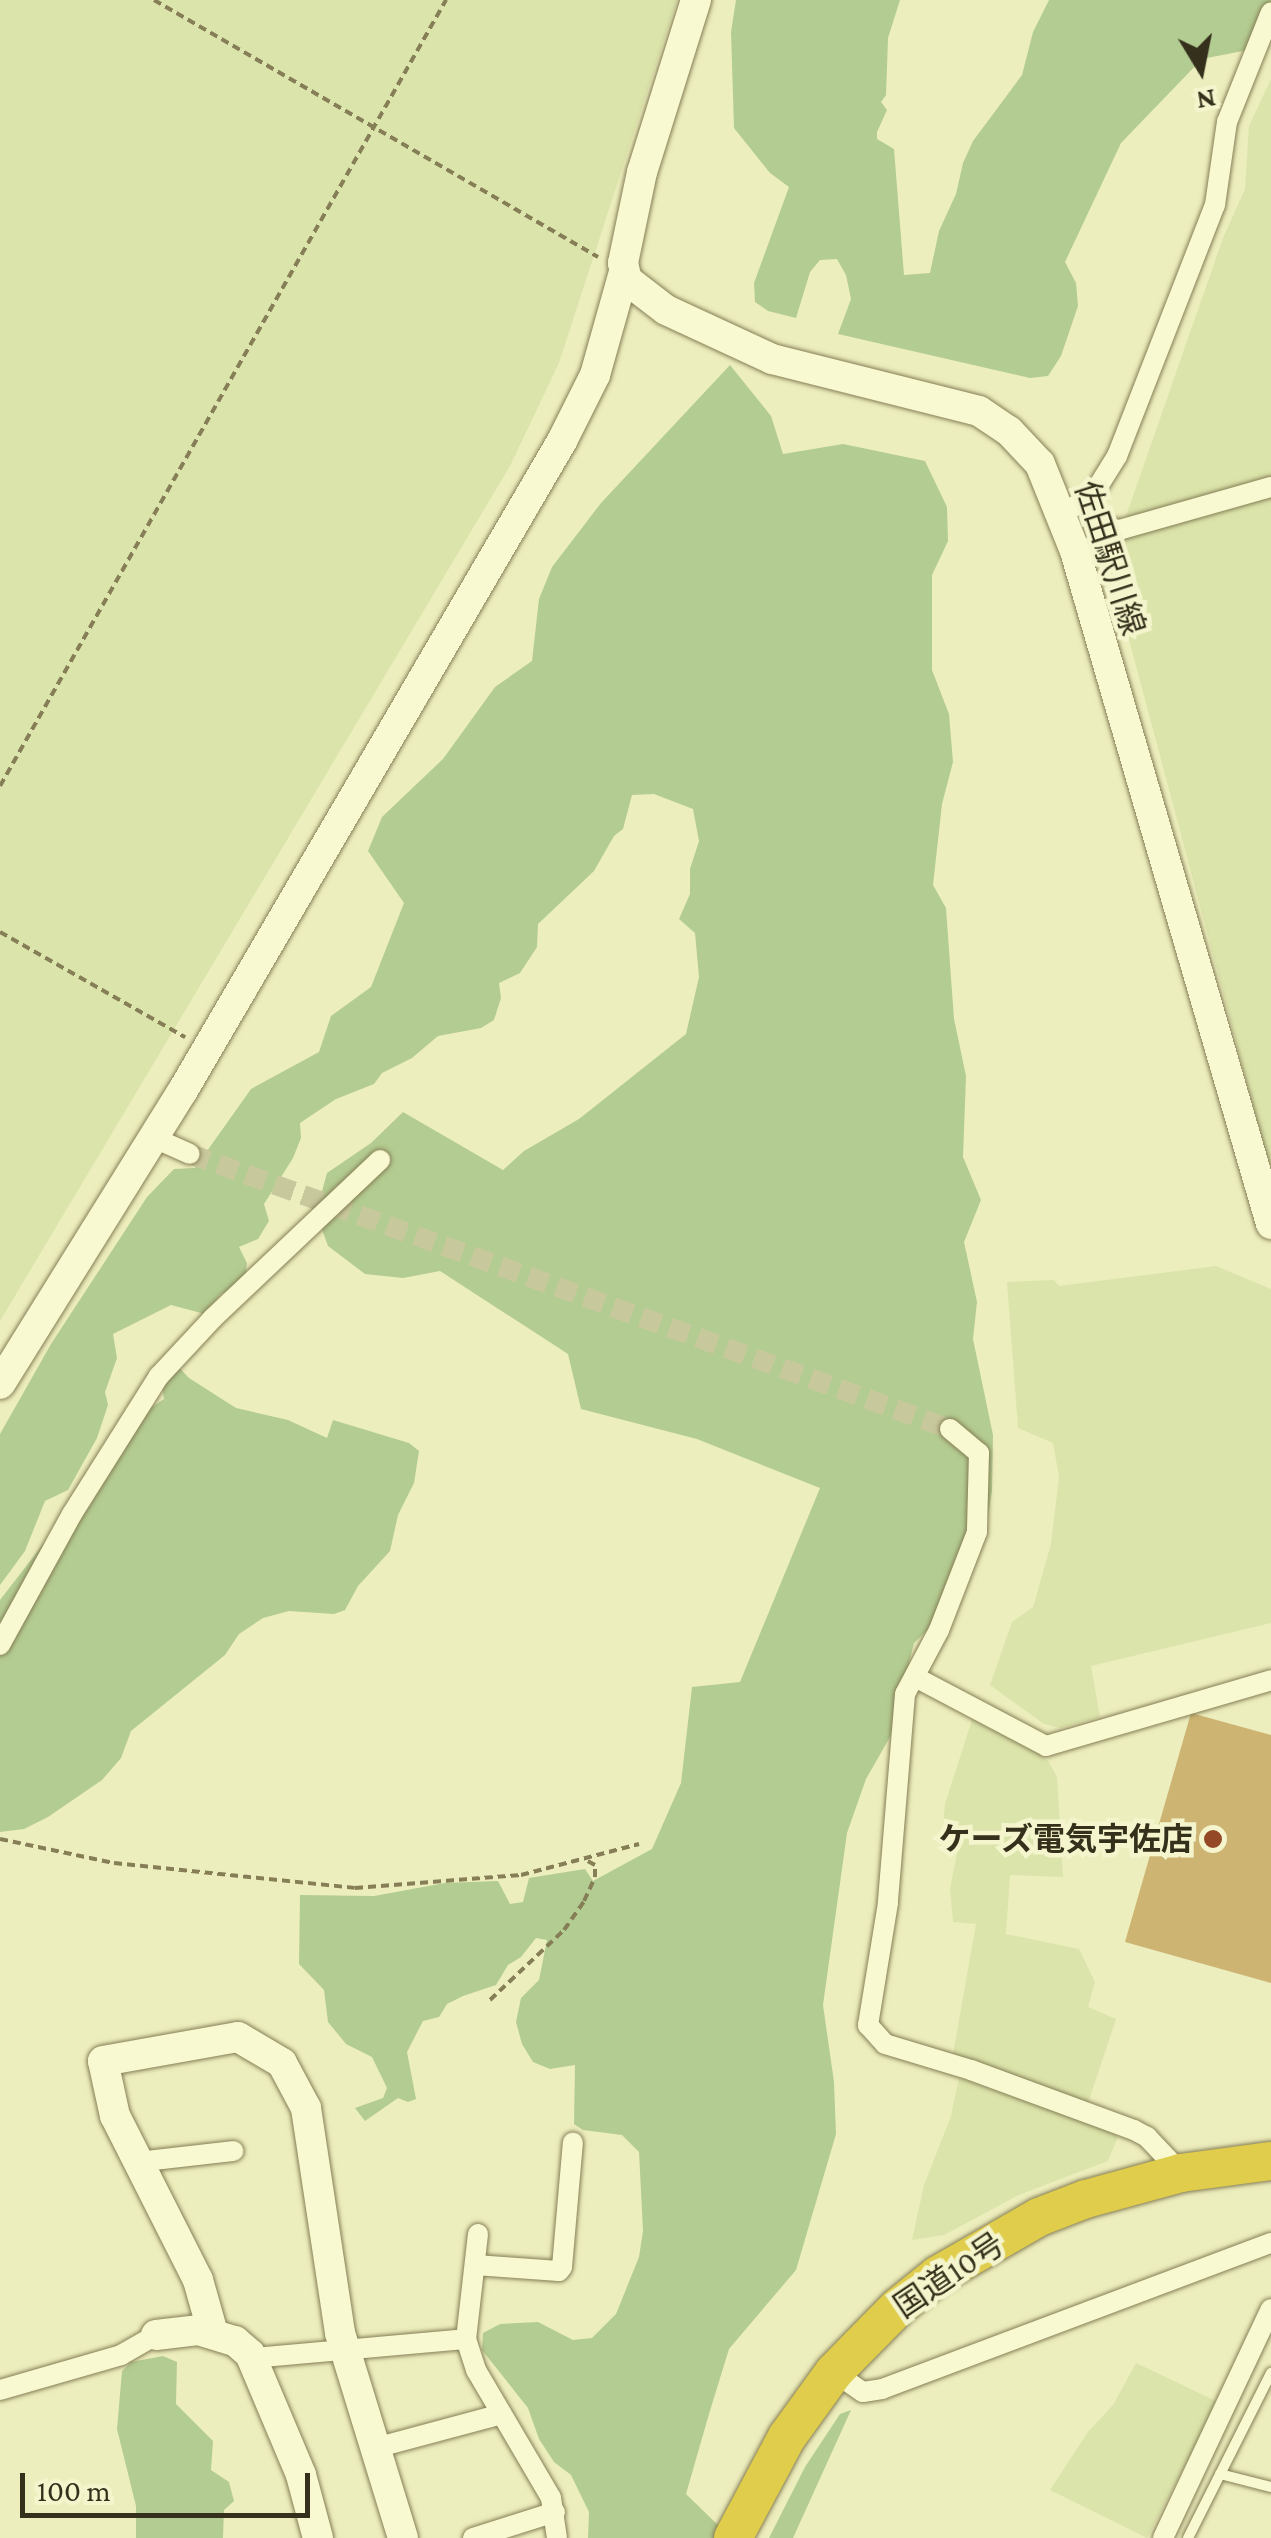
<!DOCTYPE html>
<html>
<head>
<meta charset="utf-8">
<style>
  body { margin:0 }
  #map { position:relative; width:1271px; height:2538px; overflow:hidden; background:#edeebd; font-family:"Crimson Pro","Noto Sans JP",serif }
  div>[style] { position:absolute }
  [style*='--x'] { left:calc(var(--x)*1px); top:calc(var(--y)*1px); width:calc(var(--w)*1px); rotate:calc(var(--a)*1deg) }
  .farmland>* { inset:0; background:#dbe4aa }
  .green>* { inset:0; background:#b3cc91 }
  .building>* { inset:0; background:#cdb472 }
  .street-tunnel>* { height:20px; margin-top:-10px; transform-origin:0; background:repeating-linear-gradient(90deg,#c8c89d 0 20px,transparent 0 30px) }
  .path>* { height:4px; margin-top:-2px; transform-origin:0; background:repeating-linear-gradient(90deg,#867e56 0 8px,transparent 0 13px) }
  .roads { filter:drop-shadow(0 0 2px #867e56) drop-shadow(0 0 2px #867e56) }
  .lane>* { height:10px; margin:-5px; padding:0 5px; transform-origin:5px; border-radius:5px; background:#f8f9d0 }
  .street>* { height:20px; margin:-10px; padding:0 10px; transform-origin:10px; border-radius:10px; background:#f8f9d0 }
  .secondary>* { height:30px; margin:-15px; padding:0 15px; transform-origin:15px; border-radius:15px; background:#f8f9d0 }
  .highway>* { height:38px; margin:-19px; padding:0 19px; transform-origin:19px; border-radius:19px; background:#e0cd4b }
  .dots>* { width:28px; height:28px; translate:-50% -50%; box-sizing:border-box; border:5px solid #f4f5cd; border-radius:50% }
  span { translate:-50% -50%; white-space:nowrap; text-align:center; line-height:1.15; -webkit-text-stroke:9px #f4f5cd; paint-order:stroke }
  .street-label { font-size:32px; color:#35301b }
  .poi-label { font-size:32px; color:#35301b; font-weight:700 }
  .right { translate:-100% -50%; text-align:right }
  .north { position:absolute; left:1151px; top:20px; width:100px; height:100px; -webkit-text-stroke:8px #f4f5cd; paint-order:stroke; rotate:170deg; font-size:28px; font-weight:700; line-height:40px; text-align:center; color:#35301b }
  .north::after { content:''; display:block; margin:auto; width:35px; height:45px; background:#35301b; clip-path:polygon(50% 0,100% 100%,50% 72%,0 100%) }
  .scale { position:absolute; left:20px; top:2473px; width:290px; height:45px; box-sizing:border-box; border:5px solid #35301b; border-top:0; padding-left:12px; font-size:30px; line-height:35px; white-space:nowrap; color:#35301b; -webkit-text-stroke:8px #f4f5cd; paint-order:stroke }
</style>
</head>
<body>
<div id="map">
  <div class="farmland">
    <i style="clip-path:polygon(0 0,677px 0,559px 363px,510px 466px,0 1321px)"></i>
    <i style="clip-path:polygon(1271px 79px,1271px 478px,1134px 518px,1126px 516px,1223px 238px,1245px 189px,1249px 126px)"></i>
    <i style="clip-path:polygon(1271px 493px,1271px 1172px,1105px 550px,1117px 540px)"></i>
    <i style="clip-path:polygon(1216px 1266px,1271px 1289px,1271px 1623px,1091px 1666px,1100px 1717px,1060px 1728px,1044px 1724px,990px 1685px,1012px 1622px,1033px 1607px,1051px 1544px,1059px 1477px,1053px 1443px,1018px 1428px,1007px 1282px,1054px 1280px,1059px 1286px)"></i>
    <i style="clip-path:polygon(972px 1720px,1036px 1751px,1049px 1762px,1057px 1777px,1063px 1877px,1010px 1875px,1006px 1934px,1079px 1949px,1095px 1982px,1088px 2007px,1116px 2019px,1088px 2103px,953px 2054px,976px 1924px,953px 1922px,950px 1888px,959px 1843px,942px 1835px,945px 1804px)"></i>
    <i style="clip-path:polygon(959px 2078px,1110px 2131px,1118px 2137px,1108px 2161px,1019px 2195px,944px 2235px,912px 2240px,924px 2185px,951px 2116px)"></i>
    <i style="clip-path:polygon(1136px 2363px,1218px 2402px,1147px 2538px,1050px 2490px,1088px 2432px,1113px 2405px)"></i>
  </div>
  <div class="green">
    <i style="clip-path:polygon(736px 0,900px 0,888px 38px,886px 95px,881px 102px,887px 110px,877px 132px,877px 139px,894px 149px,904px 275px,930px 273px,939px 231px,956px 194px,963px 163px,973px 141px,1022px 75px,1033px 32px,1049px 0,1271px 0,1271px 5px,1248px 50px,1202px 59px,1121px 143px,1065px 262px,1076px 283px,1078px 306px,1061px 356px,1048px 376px,1030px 378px,838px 334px,851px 299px,846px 275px,837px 259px,820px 260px,810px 272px,796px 318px,768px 311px,755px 302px,754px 283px,789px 187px,770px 173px,734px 128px,731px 32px)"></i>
    <i style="clip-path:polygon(730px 365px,771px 416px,783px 454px,843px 444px,925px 461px,947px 507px,948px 541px,932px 575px,932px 670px,949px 714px,953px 762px,942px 804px,933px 885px,946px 908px,954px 1019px,966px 1076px,963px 1157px,981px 1200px,964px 1242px,977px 1302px,973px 1339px,993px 1435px,992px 1491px,983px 1545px,960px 1599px,914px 1643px,890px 1737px,866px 1779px,847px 1833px,823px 2005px,834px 2082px,836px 2134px,796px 2270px,729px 2349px,709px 2414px,686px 2494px,721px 2528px,717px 2538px,588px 2538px,589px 2512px,571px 2475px,554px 2462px,539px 2439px,528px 2408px,482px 2350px,483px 2333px,500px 2324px,538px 2322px,573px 2340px,592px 2338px,616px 2314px,639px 2257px,643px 2231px,639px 2152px,622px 2135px,583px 2130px,574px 2124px,575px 2065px,550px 2069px,533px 2062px,522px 2044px,516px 2022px,521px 1998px,539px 1980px,547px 1940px,536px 1938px,521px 1957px,508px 1965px,496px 1985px,463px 1996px,447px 2004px,439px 2017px,423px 2021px,407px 2052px,416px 2099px,408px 2102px,398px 2098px,365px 2121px,355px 2108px,383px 2098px,387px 2088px,372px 2057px,346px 2044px,328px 2022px,324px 1990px,299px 1964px,300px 1895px,374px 1896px,445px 1883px,498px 1881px,510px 1904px,523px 1902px,529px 1878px,585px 1869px,593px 1881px,652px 1849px,681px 1783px,692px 1687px,740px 1682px,820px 1488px,697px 1439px,581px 1409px,568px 1354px,440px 1271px,403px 1278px,365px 1274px,328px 1246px,316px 1213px,327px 1173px,371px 1143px,403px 1112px,503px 1170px,524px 1151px,579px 1119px,686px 1034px,699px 977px,695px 933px,679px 919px,690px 894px,690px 869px,699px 841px,693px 809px,654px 794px,632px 795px,623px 829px,614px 836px,594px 871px,538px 924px,537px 947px,520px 973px,499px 983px,501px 998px,494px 1020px,481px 1028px,438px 1036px,412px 1058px,382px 1073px,374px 1084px,336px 1099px,300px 1123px,301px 1138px,293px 1158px,264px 1204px,269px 1221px,258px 1239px,239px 1247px,247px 1263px,245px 1280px,221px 1294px,205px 1314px,171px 1305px,113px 1334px,117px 1358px,105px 1392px,108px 1405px,97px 1438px,68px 1490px,45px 1501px,25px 1551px,0 1585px,0 1434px,51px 1344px,147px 1197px,174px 1169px,195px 1168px,251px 1089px,319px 1052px,331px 1016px,371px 987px,404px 903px,368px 851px,382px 817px,443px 759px,495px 687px,532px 661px,539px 599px,552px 567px,601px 503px)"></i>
    <i style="clip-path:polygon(172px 1360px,189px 1378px,236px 1408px,288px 1420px,327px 1438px,333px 1420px,409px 1443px,419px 1451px,414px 1483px,398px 1515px,390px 1551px,358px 1586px,345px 1610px,334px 1614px,289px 1611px,263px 1618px,239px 1634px,225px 1655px,131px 1731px,121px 1758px,102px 1780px,48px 1817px,24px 1829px,0 1832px,0 1600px,146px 1411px,164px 1399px,159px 1367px)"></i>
    <i style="clip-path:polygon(163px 2356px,177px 2362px,176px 2404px,213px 2441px,211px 2470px,229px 2482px,234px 2501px,224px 2510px,223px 2538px,136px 2538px,136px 2506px,117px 2429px,122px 2371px,131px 2362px)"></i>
    <i style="clip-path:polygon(851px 2410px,793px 2538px,769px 2538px,805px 2467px,840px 2414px)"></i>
  </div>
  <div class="building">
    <i style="clip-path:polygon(1191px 1713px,1271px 1735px,1271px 1983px,1125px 1942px)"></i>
  </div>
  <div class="street-tunnel">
    <i style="--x:190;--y:1154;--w:808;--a:19.89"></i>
  </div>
  <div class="path">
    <i style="--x:154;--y:0;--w:513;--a:30.06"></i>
    <i style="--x:0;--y:786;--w:904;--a:-60.43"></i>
    <i style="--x:0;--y:932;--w:213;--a:29.6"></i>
    <i style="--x:0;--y:1839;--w:116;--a:11.9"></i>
    <i style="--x:114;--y:1863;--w:242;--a:5.9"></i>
    <i style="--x:355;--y:1888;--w:167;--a:-4.5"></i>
    <i style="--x:521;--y:1875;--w:122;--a:-14.7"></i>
    <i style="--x:490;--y:2000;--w:102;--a:-43.4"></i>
    <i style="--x:564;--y:1930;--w:35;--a:-55"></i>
    <i style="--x:584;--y:1901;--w:26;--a:-65"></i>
    <i style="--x:595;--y:1877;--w:12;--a:-90"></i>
    <i style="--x:595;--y:1865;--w:10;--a:-151"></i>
  </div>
  <div class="roads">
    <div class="lane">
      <i style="--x:1220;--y:2474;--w:53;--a:14.3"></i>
      <i style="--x:1188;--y:2538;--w:185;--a:-63.3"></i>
    </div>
    <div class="street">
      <i style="--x:1085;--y:501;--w:28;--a:60"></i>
      <i style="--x:1099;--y:525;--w:21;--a:14"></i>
      <i style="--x:1119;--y:530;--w:158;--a:-15.8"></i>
      <i style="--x:1063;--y:514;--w:37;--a:-34"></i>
      <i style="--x:1094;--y:493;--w:44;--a:-58.1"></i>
      <i style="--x:1117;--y:456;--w:269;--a:-68.7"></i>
      <i style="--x:1215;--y:205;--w:84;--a:-81.8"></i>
      <i style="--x:1227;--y:122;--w:118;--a:-68.2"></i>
      <i style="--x:154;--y:1138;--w:39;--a:24"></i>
      <i style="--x:950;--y:1429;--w:38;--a:40"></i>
      <i style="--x:979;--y:1453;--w:79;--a:91.5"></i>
      <i style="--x:977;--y:1532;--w:105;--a:111.2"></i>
      <i style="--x:939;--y:1630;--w:72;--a:118"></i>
      <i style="--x:905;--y:1694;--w:210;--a:94.7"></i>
      <i style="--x:888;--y:1903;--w:124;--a:99.3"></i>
      <i style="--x:868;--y:2025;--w:25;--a:48"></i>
      <i style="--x:885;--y:2044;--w:90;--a:16.8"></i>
      <i style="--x:971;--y:2070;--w:174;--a:20.2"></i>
      <i style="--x:1134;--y:2130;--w:15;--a:28"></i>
      <i style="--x:1147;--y:2137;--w:50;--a:46.6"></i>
      <i style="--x:0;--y:1645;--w:149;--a:-61.2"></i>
      <i style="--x:72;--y:1514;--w:163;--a:-57.8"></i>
      <i style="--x:159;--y:1376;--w:79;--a:-47"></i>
      <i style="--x:213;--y:1318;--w:230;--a:-43.4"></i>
      <i style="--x:915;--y:1677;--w:148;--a:27.8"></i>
      <i style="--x:1046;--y:1746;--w:234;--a:-16.3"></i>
      <i style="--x:137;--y:2162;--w:97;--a:-6.5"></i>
      <i style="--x:478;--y:2234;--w:106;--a:96.5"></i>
      <i style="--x:466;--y:2339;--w:33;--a:72"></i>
      <i style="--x:476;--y:2370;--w:148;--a:59.6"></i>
      <i style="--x:551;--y:2498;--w:40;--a:81.5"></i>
      <i style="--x:475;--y:2265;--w:84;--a:4.1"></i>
      <i style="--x:559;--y:2271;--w:5;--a:-53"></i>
      <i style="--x:562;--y:2267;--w:125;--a:-85"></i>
      <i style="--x:253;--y:2358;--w:214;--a:-5.1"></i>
      <i style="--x:834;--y:2372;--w:35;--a:35"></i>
      <i style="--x:863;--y:2392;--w:19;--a:-9"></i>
      <i style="--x:882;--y:2389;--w:415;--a:-20.6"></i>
      <i style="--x:0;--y:2390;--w:126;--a:-16.1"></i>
      <i style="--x:121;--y:2355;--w:40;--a:-29.7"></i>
      <i style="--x:375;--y:2448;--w:131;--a:-15"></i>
      <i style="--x:473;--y:2538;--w:86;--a:-17.6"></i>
      <i style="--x:1163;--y:2538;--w:253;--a:-64.8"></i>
    </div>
    <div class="secondary">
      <i style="--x:696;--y:0;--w:180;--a:107.4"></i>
      <i style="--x:642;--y:172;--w:93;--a:101.8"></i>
      <i style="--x:623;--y:263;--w:17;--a:77"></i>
      <i style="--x:627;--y:280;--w:49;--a:37.6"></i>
      <i style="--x:666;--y:310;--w:117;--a:24.8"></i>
      <i style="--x:772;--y:359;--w:213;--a:14.1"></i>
      <i style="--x:979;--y:411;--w:36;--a:34"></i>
      <i style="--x:1009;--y:431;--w:45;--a:46.8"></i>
      <i style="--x:1040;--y:464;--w:94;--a:68.1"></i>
      <i style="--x:1075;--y:551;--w:701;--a:73.76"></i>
      <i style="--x:0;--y:1384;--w:344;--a:-58.1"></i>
      <i style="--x:182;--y:1092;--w:754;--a:-59.73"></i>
      <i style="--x:562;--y:441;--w:74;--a:-63.4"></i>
      <i style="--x:595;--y:375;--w:107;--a:-74.3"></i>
      <i style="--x:213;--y:2333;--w:55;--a:-105.8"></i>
      <i style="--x:198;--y:2280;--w:184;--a:-116.8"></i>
      <i style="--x:115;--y:2116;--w:56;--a:-102.3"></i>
      <i style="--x:103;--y:2061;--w:137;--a:-10.1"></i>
      <i style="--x:238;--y:2037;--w:51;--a:30.6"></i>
      <i style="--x:282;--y:2063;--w:51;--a:61.9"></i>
      <i style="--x:306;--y:2108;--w:228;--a:81.4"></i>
      <i style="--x:340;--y:2333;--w:214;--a:72.9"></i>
      <i style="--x:156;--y:2335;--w:42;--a:-6.8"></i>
      <i style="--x:198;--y:2330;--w:39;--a:17"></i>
      <i style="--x:235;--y:2341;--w:20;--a:41"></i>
      <i style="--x:250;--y:2354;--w:131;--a:67.1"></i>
      <i style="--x:301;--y:2475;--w:65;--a:74.9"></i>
    </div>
    <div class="highway">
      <i style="--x:733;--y:2538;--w:115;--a:-61.9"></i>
      <i style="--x:787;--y:2437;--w:80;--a:-54.1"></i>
      <i style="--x:834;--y:2372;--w:91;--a:-45.4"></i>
      <i style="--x:898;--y:2307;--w:51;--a:-38.7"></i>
      <i style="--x:938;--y:2275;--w:116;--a:-29.9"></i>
      <i style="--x:1039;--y:2217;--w:50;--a:-21"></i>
      <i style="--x:1086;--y:2199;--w:98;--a:-15.3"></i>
      <i style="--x:1181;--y:2173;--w:91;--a:-7.6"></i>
    </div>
  </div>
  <div class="dots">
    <i style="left:1213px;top:1839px;background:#954826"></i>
  </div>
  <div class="street-label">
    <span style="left:1110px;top:558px;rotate:72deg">佐田駅川線</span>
    <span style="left:949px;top:2275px;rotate:-34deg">国道10号</span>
  </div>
  <div class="poi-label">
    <span class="right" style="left:1193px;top:1839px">ケーズ電気宇佐店</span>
  </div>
  <div class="north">N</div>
  <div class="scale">100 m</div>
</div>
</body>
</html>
